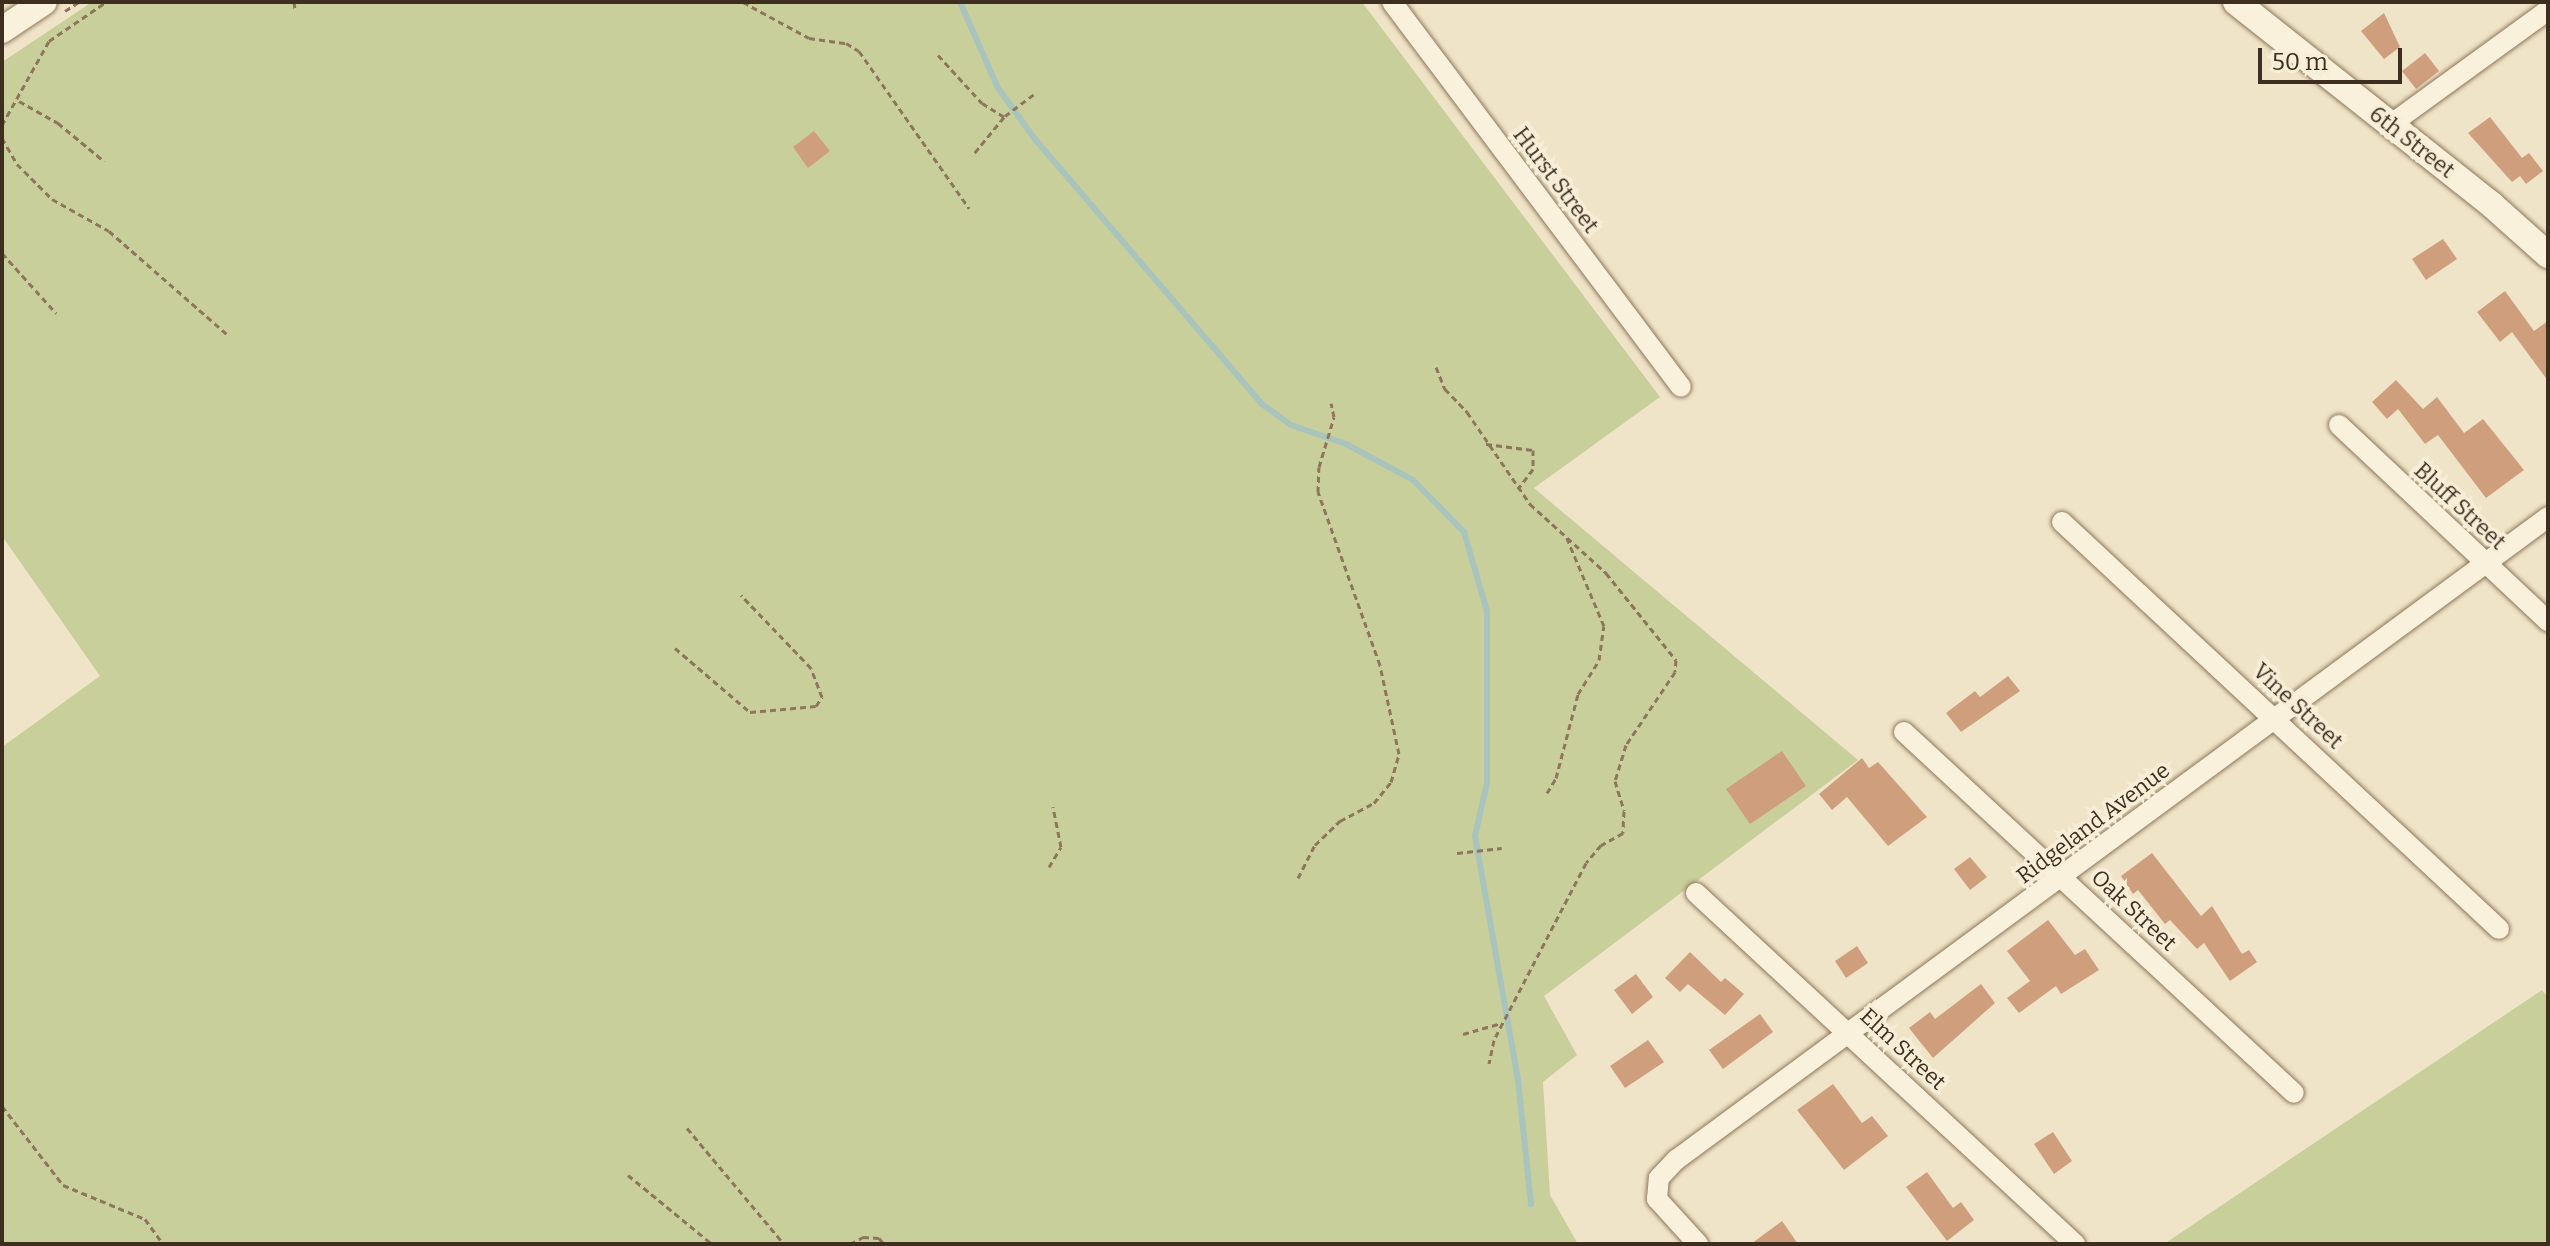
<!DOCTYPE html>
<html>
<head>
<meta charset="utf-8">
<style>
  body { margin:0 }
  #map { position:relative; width:2550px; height:1246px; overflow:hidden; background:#f0e4c8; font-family:Bitter,serif }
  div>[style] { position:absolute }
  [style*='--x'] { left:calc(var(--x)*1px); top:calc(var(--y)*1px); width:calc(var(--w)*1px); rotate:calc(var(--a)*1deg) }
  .green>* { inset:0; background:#c9cf9b }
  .stream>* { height:6px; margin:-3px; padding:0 3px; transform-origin:3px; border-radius:3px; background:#a9c4bc }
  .building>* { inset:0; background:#cf9f7d }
  .path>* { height:3px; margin-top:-1.5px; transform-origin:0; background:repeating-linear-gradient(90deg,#8d765c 0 6px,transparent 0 10px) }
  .roads { filter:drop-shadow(0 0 2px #8d765c) drop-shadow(0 0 2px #8d765c) }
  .minor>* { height:20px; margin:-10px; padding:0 10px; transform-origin:10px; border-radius:10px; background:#faf1dc }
  .tertiary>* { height:26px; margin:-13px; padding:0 13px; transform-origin:13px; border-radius:13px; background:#faf1dc }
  span { translate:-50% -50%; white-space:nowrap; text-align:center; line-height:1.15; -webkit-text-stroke:7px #f7eed8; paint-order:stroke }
  .street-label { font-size:22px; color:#3d2e20 }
  .frame { position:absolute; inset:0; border:4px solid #3d2e20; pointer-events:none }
  .scale { position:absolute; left:2258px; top:48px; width:144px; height:36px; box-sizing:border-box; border:4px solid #3d2e20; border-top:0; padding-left:10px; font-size:24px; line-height:28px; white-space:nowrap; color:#3d2e20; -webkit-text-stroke:6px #f7eed8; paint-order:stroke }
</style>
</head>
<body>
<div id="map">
  <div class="green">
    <i style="clip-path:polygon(92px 2px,1362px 2px,1660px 397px,1534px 488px,1858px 760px,1544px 996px,1577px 1055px,1543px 1082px,1550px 1195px,1578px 1244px,2px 1244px,2px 747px,100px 676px,2px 536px,2px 62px)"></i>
    <i style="clip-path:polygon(2542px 990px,2548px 997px,2548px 1244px,2164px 1244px)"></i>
  </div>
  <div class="stream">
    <i style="--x:960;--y:2;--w:94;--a:66.2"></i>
    <i style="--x:998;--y:88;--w:62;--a:54.2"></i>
    <i style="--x:1034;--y:138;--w:350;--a:49.4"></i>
    <i style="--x:1262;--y:404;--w:36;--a:36"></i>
    <i style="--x:1291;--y:425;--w:58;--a:19.1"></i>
    <i style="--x:1346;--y:444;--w:76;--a:28.2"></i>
    <i style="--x:1413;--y:480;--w:73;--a:45.6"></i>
    <i style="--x:1464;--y:532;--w:82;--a:73.8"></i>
    <i style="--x:1487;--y:611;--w:172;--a:90"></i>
    <i style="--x:1487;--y:783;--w:54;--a:102.8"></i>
    <i style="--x:1475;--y:836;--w:248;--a:80"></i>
    <i style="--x:1518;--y:1080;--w:125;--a:84"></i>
  </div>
  <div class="building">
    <i style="clip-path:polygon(2384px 13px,2400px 47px,2384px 59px,2361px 31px)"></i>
    <i style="clip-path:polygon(2425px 53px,2439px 71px,2416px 89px,2402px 71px)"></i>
    <i style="clip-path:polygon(2490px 117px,2522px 158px,2529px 153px,2543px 171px,2526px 184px,2520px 176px,2512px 182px,2468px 133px)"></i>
    <i style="clip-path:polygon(814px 131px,830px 151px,808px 168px,793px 147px)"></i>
    <i style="clip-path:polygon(2443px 239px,2457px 259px,2426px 280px,2412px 259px)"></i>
    <i style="clip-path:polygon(2505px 291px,2534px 331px,2548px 321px,2548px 381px,2512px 332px,2500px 342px,2477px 312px)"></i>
    <i style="clip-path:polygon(2396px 380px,2423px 409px,2437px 397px,2464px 433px,2483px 419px,2524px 470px,2486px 498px,2438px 435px,2425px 444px,2398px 409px,2387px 419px,2372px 402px)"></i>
    <i style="clip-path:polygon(2008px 676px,2020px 691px,1961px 732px,1946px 713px,1975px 691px,1980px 697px)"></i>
    <i style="clip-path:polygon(1782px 751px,1806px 786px,1750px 824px,1726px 789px)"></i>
    <i style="clip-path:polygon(1862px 758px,1869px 768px,1878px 762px,1927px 817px,1888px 846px,1847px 797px,1832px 810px,1819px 794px)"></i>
    <i style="clip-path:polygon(2152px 853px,2201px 916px,2212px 906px,2242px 954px,2249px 950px,2257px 962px,2230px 981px,2204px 943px,2197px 949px,2170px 920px,2165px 924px,2138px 890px,2133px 894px,2121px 876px)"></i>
    <i style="clip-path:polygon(1970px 857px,1987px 877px,1970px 890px,1954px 869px)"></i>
    <i style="clip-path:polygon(2048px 920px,2075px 955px,2085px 949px,2099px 970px,2061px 994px,2056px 986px,2019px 1013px,2007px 998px,2030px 981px,2007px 951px)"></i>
    <i style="clip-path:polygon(1857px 946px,1868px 963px,1846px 978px,1835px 961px)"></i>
    <i style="clip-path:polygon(1690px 952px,1721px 982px,1725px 978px,1744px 994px,1725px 1015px,1688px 984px,1680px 992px,1665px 978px)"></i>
    <i style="clip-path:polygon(1636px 974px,1653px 997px,1632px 1014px,1614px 990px)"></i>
    <i style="clip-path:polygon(1981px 984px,1995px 1003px,1933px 1058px,1909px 1028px,1930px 1012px,1935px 1019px)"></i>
    <i style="clip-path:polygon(1760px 1014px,1773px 1032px,1723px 1069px,1709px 1050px)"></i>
    <i style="clip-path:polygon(1648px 1040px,1664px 1062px,1625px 1088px,1610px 1066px)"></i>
    <i style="clip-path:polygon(1833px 1084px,1862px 1123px,1872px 1116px,1888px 1136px,1844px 1170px,1797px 1110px)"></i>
    <i style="clip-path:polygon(2053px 1132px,2072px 1161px,2054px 1174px,2034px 1144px)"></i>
    <i style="clip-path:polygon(1927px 1172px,1953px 1208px,1961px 1202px,1974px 1220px,1947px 1241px,1906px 1187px)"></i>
    <i style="clip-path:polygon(1782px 1221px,1798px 1244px,1751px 1244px)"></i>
  </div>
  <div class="path">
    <i style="--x:294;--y:2;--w:7;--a:82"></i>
    <i style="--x:743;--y:2;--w:75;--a:28.6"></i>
    <i style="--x:809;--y:38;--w:37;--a:8"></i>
    <i style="--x:846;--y:43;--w:15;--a:32"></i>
    <i style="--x:859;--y:51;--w:192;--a:55"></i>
    <i style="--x:65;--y:11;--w:17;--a:-33"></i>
    <i style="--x:938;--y:55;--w:65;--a:47.5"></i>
    <i style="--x:982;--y:103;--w:26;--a:32"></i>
    <i style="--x:1004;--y:117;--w:50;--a:129.4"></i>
    <i style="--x:19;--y:101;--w:45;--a:29.4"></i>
    <i style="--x:58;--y:123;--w:60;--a:39.6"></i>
    <i style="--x:1005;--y:116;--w:36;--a:-37"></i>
    <i style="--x:2;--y:125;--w:96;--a:-60.8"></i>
    <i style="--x:49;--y:41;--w:69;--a:-34.4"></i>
    <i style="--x:2;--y:138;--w:30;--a:60"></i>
    <i style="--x:17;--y:164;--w:49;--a:45"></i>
    <i style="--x:52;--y:199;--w:65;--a:29.3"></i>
    <i style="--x:109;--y:231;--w:159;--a:41.2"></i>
    <i style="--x:2;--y:253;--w:81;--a:48"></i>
    <i style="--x:1436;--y:367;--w:24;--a:68"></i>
    <i style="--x:1445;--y:389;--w:32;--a:46"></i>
    <i style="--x:1467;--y:412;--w:112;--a:55.6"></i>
    <i style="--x:1530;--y:504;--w:103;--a:42.2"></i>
    <i style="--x:1606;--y:573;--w:112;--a:51.2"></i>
    <i style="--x:1676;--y:660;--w:12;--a:95"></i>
    <i style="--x:1675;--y:672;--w:88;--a:123.9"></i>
    <i style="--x:1626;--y:745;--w:38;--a:107"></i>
    <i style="--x:1615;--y:781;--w:31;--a:73"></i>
    <i style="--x:1624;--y:811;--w:22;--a:93"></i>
    <i style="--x:1623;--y:833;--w:25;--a:151"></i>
    <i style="--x:1601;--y:845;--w:23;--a:130"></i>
    <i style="--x:1586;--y:863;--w:199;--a:117.5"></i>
    <i style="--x:1494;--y:1040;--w:24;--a:102"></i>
    <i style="--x:1486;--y:444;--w:47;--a:7.3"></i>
    <i style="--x:1533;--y:450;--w:19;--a:90"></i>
    <i style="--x:1533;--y:469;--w:25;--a:127"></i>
    <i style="--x:675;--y:648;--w:99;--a:40.5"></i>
    <i style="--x:750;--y:712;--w:66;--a:-5.2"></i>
    <i style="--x:816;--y:706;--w:11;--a:-56"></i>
    <i style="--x:822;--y:697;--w:31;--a:-111"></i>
    <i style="--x:811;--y:668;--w:101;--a:-133.8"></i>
    <i style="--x:1547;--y:793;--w:17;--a:-59"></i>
    <i style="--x:1556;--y:778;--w:87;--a:-75.3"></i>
    <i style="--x:1578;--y:694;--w:40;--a:-58"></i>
    <i style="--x:1599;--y:660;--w:34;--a:-82"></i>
    <i style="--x:1604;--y:626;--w:98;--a:-112.9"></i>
    <i style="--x:1457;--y:853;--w:45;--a:-6.3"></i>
    <i style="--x:1049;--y:867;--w:23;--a:-59"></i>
    <i style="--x:1061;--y:847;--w:41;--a:-101.3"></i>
    <i style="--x:1298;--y:878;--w:37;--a:-63"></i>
    <i style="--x:1315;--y:845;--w:35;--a:-44"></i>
    <i style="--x:1340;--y:821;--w:38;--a:-28"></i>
    <i style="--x:1374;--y:803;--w:27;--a:-51"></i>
    <i style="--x:1391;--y:782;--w:29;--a:-74"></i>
    <i style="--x:1399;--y:754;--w:91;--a:-102.1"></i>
    <i style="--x:1380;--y:665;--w:184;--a:-109.7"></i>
    <i style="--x:1318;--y:492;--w:25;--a:-88"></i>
    <i style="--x:1319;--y:467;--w:52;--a:-73.3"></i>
    <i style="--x:1334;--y:417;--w:14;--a:-102"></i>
    <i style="--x:1463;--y:1034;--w:40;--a:-16"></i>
    <i style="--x:2;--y:1106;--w:100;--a:52.3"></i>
    <i style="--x:63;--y:1185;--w:89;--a:22.5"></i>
    <i style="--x:145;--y:1219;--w:31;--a:54"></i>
    <i style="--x:687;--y:1128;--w:151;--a:50.1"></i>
    <i style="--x:628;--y:1175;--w:109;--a:39.4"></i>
    <i style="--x:850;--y:1244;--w:15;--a:-28"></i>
    <i style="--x:863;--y:1237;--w:16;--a:4"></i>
    <i style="--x:879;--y:1238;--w:8;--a:50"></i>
  </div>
  <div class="roads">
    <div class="minor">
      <i style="--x:1392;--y:2;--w:481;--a:53.1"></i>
      <i style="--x:2390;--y:125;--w:195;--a:-36"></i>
      <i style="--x:2339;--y:425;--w:287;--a:43.2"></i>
      <i style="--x:2062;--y:522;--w:597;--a:42.96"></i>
      <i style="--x:1904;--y:732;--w:531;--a:42.79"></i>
      <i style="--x:1696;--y:893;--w:517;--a:42.8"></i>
      <i style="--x:1698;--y:1244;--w:61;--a:-132.3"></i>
      <i style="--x:1657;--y:1199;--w:21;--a:-85"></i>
      <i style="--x:1659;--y:1178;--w:25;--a:-47"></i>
      <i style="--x:1676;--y:1160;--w:1083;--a:-36.4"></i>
    </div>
    <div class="tertiary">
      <i style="--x:2236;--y:2;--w:327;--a:38.4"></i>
      <i style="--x:2492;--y:205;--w:75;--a:41.8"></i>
      <i style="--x:2;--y:30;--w:50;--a:-33.7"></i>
    </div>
  </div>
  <div class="street-label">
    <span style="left:2412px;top:142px;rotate:38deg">6th Street</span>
    <span style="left:1556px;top:180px;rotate:53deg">Hurst Street</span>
    <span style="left:2460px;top:506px;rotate:43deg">Bluff Street</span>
    <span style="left:2298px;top:706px;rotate:43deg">Vine Street</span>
    <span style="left:2093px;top:823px;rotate:-37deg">Ridgeland Avenue</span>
    <span style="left:2134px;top:910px;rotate:43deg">Oak Street</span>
    <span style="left:1903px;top:1049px;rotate:43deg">Elm Street</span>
  </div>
  <div class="frame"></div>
  <div class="scale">50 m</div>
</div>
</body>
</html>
